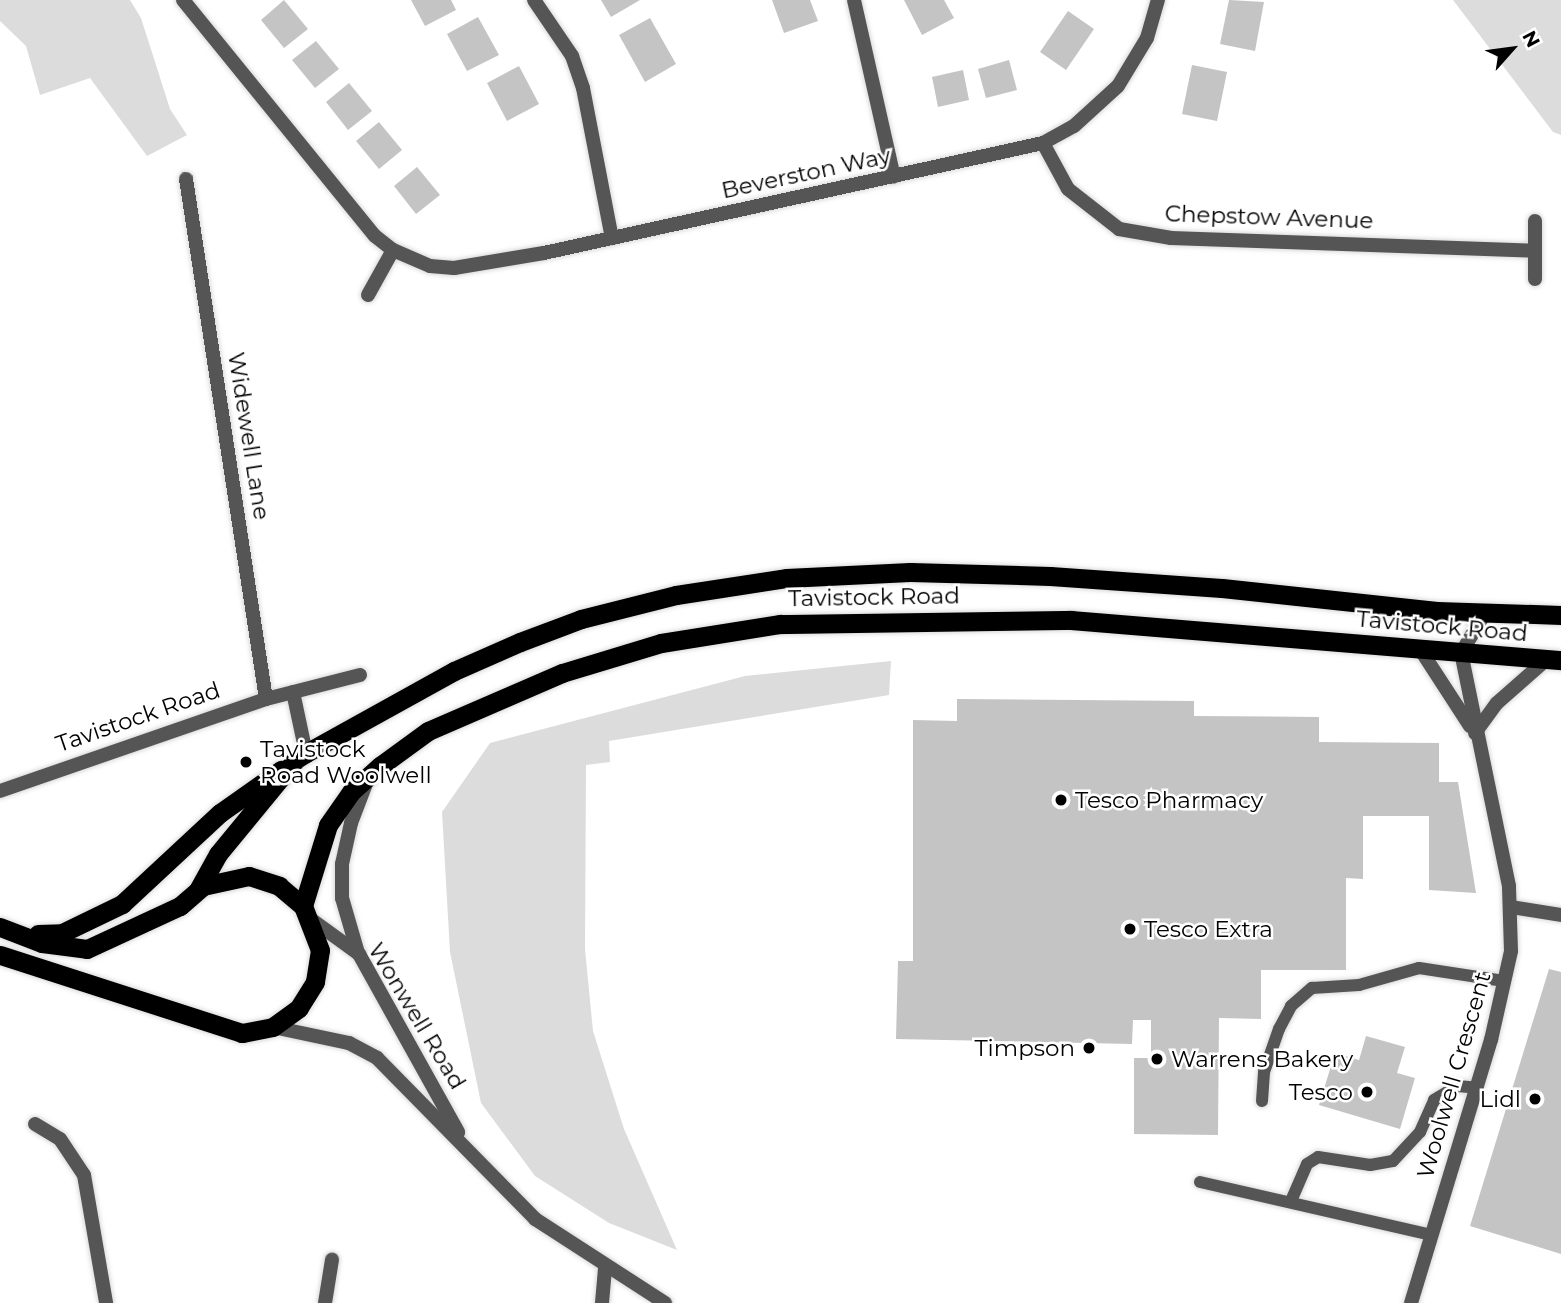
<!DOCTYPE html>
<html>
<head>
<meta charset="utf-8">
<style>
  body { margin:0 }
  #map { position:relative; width:1561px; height:1303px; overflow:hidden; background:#fff; font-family:Montserrat,sans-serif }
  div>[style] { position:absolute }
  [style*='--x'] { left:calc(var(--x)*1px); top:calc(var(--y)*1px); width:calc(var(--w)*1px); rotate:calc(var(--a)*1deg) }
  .green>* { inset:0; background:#dcdcdc }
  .building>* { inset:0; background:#c4c4c4 }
  .roads { filter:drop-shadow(0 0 2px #dbdbdb) drop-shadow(0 0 2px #dbdbdb) }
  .service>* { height:12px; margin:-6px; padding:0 6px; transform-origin:6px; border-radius:6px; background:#555 }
  .minor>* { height:14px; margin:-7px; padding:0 7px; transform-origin:7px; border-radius:7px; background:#555 }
  .tertiary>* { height:14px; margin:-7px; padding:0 7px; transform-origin:7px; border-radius:7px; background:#555 }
  .trunk>* { height:19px; margin:-9.5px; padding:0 9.5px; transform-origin:9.5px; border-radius:9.5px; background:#000 }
  .dots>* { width:19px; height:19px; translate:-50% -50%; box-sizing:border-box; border:4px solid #fff; border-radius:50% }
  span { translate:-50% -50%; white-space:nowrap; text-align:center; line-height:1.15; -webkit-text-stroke:5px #fff; paint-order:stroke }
  .street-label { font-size:23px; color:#000 }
  .poi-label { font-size:23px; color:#000 }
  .left { translate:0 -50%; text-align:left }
  .right { translate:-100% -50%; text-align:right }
  .north { position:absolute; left:1477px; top:14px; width:70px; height:70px; -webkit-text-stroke:5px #fff; paint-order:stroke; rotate:62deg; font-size:19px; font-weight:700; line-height:28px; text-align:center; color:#000 }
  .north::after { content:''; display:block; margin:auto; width:24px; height:32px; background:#000; clip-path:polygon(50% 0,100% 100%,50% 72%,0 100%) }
</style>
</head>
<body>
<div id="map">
  <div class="green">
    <i style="clip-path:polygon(0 0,130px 0,141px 18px,170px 109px,187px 135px,147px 156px,90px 78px,40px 95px,26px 46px,0 21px)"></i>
    <i style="clip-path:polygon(1453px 0,1561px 0,1561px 135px,1553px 132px)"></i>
    <i style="clip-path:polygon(891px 661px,889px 695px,609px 741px,610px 762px,586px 765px,585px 949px,593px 1031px,624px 1129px,677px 1250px,609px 1223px,535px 1176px,481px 1103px,450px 952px,442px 812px,490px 743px,745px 676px)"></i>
  </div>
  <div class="building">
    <i style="clip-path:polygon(284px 0,308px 29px,284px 48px,261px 20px)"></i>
    <i style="clip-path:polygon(411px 0,451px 0,456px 10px,425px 26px)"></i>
    <i style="clip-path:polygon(601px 0,640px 0,611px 17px)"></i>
    <i style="clip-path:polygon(772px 0,810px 0,818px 21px,784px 33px)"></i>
    <i style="clip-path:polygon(904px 0,944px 0,954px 18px,922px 35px)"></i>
    <i style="clip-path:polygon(1229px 0,1264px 2px,1255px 51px,1220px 44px)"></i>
    <i style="clip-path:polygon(1068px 11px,1094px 29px,1066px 70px,1040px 52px)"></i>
    <i style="clip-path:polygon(478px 17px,499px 55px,467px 71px,447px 34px)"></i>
    <i style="clip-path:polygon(650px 18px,676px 64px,645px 82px,619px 35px)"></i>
    <i style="clip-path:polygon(316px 41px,339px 69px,315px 88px,292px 60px)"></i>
    <i style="clip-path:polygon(1009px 60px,1017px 90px,986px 98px,978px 69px)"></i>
    <i style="clip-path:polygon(1192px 65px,1227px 72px,1217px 121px,1182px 114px)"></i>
    <i style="clip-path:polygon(519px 66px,539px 104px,507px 121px,487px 83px)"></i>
    <i style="clip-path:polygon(963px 70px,969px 100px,938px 107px,932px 77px)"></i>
    <i style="clip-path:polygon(349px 83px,372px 111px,348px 130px,326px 102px)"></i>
    <i style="clip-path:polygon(379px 122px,402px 150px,379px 169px,356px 141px)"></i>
    <i style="clip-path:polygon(417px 167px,440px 195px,416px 214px,394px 186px)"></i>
    <i style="clip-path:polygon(957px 699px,1194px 701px,1194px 716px,1319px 717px,1319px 742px,1439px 743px,1439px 782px,1458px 782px,1476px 893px,1429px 890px,1429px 816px,1363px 816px,1363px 879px,1346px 878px,1346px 970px,1261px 970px,1261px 1019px,1219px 1018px,1218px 1135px,1134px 1134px,1134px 1058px,1151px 1058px,1151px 1020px,1133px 1020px,1132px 1044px,896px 1039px,898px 961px,913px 961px,913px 720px,957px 721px)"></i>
    <i style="clip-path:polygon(1549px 969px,1561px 972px,1561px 1254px,1470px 1226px)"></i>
    <i style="clip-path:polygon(1366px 1036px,1405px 1047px,1397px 1073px,1415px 1078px,1400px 1129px,1319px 1105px,1335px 1053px,1359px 1060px)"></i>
  </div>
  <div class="roads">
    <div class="service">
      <i style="--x:1262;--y:1101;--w:29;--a:-86"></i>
      <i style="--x:1264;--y:1072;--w:46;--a:-70.8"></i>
      <i style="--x:1279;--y:1029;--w:26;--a:-62"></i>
      <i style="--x:1291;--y:1006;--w:28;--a:-41"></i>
      <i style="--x:1312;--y:988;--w:47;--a:-3.7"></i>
      <i style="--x:1359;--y:985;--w:62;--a:-15.8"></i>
      <i style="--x:1419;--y:968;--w:86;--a:8.7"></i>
      <i style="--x:1200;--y:1182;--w:237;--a:12.9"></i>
      <i style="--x:1291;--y:1201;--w:40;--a:-66.6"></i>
      <i style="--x:1307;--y:1164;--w:13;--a:-32"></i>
      <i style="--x:1318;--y:1157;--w:53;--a:8.7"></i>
      <i style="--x:1370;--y:1165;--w:23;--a:-10"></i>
      <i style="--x:1393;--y:1161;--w:40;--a:-47"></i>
      <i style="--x:1420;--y:1132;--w:35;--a:-66"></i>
      <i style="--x:1434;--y:1100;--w:27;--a:-31"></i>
      <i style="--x:1457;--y:1086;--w:21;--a:5"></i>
    </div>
    <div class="minor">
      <i style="--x:183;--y:0;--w:304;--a:50.9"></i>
      <i style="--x:375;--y:236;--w:23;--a:38"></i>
      <i style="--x:393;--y:250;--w:40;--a:23.4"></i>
      <i style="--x:430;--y:266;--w:24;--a:5"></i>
      <i style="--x:454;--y:268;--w:91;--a:-9.5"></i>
      <i style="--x:544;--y:253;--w:511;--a:-12.43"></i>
      <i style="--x:1043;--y:143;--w:35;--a:-29"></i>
      <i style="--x:1074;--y:126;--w:59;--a:-42.3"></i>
      <i style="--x:1118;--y:86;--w:56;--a:-58.9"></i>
      <i style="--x:1147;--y:38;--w:40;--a:-74"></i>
      <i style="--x:534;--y:0;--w:68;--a:55.8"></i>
      <i style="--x:572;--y:56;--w:34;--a:71"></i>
      <i style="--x:583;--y:88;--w:153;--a:79.1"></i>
      <i style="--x:854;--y:0;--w:181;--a:77.3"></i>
      <i style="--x:1043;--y:143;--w:52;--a:61.5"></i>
      <i style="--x:1068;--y:189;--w:65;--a:38.1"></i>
      <i style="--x:1119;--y:229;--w:53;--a:9.8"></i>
      <i style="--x:1171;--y:238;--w:364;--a:2"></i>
      <i style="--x:186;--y:179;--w:526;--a:81.25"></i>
      <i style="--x:1535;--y:221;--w:58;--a:90"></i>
      <i style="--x:368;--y:295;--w:51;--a:-60.9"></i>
      <i style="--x:1420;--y:649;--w:92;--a:57"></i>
      <i style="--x:293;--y:692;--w:62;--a:78"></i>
      <i style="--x:1475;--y:733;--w:37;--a:-54"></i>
      <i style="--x:1497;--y:703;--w:67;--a:-41.3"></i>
      <i style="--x:0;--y:791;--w:281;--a:-19.1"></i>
      <i style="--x:266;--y:699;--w:97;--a:-14.3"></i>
      <i style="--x:1511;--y:907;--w:51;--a:9.1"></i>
      <i style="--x:35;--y:1124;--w:29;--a:31"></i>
      <i style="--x:60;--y:1139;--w:43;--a:56.3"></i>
      <i style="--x:84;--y:1175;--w:130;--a:80.2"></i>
      <i style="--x:325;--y:1303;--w:44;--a:-80.8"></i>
      <i style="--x:602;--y:1303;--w:35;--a:-85"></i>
      <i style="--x:1411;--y:1303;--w:275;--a:-73.1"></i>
      <i style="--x:1491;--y:1040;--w:91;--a:-77.3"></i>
      <i style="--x:1511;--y:951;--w:65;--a:-91.8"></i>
      <i style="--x:1509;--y:886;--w:238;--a:-101.6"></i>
      <i style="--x:1461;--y:653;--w:47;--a:-59"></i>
    </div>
    <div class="tertiary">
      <i style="--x:312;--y:920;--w:58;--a:35.9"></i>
      <i style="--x:359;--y:954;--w:204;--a:60.9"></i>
      <i style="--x:358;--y:953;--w:57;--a:-106.2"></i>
      <i style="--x:342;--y:898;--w:34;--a:-90"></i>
      <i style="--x:342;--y:864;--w:42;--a:-77.6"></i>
      <i style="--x:351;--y:823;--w:45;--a:-69.1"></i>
      <i style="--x:273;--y:1027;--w:78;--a:11.9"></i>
      <i style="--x:349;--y:1043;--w:32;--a:28"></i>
      <i style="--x:377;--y:1058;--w:226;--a:45.5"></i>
      <i style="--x:535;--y:1219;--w:155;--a:32.9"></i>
    </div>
    <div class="trunk">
      <i style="--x:198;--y:890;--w:41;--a:-60.9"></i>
      <i style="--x:218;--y:854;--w:123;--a:-50.6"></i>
      <i style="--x:296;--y:759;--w:12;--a:-31"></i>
      <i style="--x:306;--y:753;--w:169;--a:-29"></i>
      <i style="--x:454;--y:671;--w:72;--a:-23.7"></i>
      <i style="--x:520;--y:642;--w:65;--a:-20.7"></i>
      <i style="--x:581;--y:619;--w:98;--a:-14.2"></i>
      <i style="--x:676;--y:595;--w:111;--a:-8.8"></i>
      <i style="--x:786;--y:578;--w:124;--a:-2.8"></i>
      <i style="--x:910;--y:572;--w:140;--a:1.6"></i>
      <i style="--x:1050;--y:576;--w:172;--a:4"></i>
      <i style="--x:1222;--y:588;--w:216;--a:6.1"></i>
      <i style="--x:1437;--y:611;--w:124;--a:1.8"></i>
      <i style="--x:303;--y:906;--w:85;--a:-72.8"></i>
      <i style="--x:328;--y:825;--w:40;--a:-55.1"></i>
      <i style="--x:351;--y:792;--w:39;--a:-42"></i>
      <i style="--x:380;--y:766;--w:59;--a:-36.1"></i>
      <i style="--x:428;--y:731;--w:146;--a:-23.4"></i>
      <i style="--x:562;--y:673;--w:103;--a:-16.9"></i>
      <i style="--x:661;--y:643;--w:121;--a:-9.1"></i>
      <i style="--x:780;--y:624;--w:291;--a:-0.8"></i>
      <i style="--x:1071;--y:620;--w:492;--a:4.7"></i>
      <i style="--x:0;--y:927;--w:45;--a:20.9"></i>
      <i style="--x:42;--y:943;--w:45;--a:7.6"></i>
      <i style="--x:87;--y:949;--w:102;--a:-24.8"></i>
      <i style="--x:180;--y:906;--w:30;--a:-41"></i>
      <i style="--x:203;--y:886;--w:47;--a:-12.3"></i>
      <i style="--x:249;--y:876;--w:32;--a:18"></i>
      <i style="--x:279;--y:886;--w:31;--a:40"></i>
      <i style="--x:303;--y:906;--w:47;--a:68.9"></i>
      <i style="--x:320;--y:950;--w:32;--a:99"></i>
      <i style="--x:315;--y:982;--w:31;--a:122"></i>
      <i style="--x:299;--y:1008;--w:32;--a:144"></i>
      <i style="--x:273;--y:1027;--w:32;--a:169"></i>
      <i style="--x:242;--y:1033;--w:254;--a:-162.1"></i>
      <i style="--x:38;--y:934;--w:24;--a:-2"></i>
      <i style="--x:62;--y:933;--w:67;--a:-25.8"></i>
      <i style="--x:122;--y:904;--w:134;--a:-42.9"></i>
      <i style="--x:220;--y:813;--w:75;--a:-35.2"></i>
    </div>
  </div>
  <div class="dots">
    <i style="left:246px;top:762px;background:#000"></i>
    <i style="left:1061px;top:800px;background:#000"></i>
    <i style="left:1130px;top:929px;background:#000"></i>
    <i style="left:1089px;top:1048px;background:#000"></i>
    <i style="left:1157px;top:1059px;background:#000"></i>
    <i style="left:1367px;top:1092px;background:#000"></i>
    <i style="left:1535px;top:1099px;background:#000"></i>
  </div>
  <div class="street-label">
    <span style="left:806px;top:173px;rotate:-12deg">Beverston Way</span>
    <span style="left:1269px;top:217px;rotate:2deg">Chepstow Avenue</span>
    <span style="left:249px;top:436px;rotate:81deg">Widewell Lane</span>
    <span style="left:874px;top:597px;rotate:-1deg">Tavistock Road</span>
    <span style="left:1442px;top:626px;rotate:5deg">Tavistock Road</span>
    <span style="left:138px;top:717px;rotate:-19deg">Tavistock Road</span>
    <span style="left:417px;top:1016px;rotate:59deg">Wonwell Road</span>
    <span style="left:1454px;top:1075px;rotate:-74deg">Woolwell Crescent</span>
  </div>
  <div class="poi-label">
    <span class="left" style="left:260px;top:762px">Tavistock<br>Road Woolwell</span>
    <span class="left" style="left:1075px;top:800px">Tesco Pharmacy</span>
    <span class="left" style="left:1144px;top:929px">Tesco Extra</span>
    <span class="right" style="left:1075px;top:1048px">Timpson</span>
    <span class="left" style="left:1171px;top:1059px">Warrens Bakery</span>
    <span class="right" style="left:1353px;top:1092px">Tesco</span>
    <span class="right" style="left:1521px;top:1099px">Lidl</span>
  </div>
  <div class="north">N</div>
</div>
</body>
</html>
